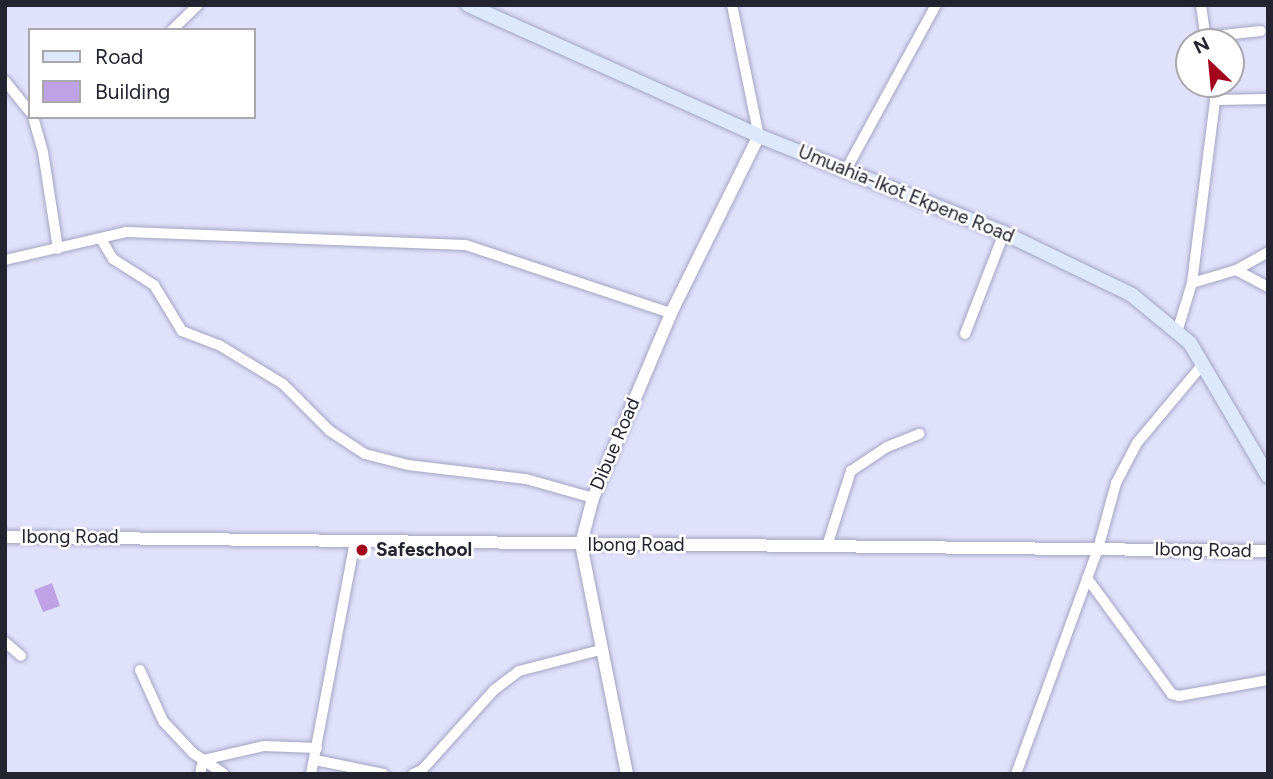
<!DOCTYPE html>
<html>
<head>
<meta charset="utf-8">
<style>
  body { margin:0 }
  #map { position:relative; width:1273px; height:779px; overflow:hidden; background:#e0e1fb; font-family:Figtree,sans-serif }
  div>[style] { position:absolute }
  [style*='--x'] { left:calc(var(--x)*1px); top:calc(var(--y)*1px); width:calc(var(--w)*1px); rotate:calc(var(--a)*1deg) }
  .building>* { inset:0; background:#bea2e5 }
  .roads { filter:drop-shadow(0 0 2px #a3a5c3) drop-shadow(0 0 2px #a3a5c3) }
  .minor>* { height:10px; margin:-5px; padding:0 5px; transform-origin:5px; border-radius:5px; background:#fff }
  .tertiary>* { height:12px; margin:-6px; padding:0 6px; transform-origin:6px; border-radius:6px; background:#fff }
  .secondary>* { height:14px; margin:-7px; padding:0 7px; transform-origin:7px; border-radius:7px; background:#dde8fd }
  .dots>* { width:19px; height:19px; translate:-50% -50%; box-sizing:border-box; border:4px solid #fff; border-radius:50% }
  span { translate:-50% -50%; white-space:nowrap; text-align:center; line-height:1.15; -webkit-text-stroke:5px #fff; paint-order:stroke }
  .street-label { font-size:19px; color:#242430 }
  .poi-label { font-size:19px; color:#242430; font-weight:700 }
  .left { translate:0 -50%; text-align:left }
  .frame { position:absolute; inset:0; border:7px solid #242430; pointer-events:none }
  .legend { position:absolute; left:28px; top:28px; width:228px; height:91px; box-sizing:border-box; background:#fff; border:2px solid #a7a7ac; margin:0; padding:9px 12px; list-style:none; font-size:21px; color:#242430 }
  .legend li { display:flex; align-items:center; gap:14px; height:35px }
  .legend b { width:35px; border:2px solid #a7a7ac }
  .north { position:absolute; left:1175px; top:28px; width:70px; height:70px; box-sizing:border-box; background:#fff; border:2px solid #a7a7ac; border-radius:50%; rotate:334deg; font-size:19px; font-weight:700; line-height:28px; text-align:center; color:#242430 }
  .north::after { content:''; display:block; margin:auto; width:24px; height:32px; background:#a2051c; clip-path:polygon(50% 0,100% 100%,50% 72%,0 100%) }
</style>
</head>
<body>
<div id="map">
  <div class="building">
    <i style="clip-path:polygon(52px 583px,60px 606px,43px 612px,34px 590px)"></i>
  </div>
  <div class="roads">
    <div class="minor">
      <i style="--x:732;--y:5;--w:134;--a:78.4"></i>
      <i style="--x:1201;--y:5;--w:36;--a:82"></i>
      <i style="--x:172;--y:30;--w:36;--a:-44"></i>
      <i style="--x:1205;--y:37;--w:56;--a:-6.1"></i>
      <i style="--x:5;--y:81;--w:40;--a:51"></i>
      <i style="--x:1215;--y:100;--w:53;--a:-1.1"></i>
      <i style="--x:33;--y:117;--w:36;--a:74"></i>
      <i style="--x:43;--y:152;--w:98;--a:81.2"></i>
      <i style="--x:847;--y:168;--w:186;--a:-61.4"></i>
      <i style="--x:101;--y:239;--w:23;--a:59"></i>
      <i style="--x:113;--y:259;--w:49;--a:32.4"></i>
      <i style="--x:154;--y:285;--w:54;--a:58.7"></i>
      <i style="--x:182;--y:331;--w:40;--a:21"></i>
      <i style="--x:219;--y:345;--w:75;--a:31.4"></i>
      <i style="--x:283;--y:384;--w:66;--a:45"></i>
      <i style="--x:330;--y:431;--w:42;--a:33.3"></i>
      <i style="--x:365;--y:454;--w:44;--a:14.3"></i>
      <i style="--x:408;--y:465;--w:119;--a:6.8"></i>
      <i style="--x:526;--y:479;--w:70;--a:15.8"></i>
      <i style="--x:5;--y:260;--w:124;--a:-13"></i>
      <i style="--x:126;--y:232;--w:340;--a:2.2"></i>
      <i style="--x:466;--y:245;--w:216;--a:18.4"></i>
      <i style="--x:1236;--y:270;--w:36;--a:28"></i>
      <i style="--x:1192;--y:283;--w:46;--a:-16.5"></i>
      <i style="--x:1236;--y:270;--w:37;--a:-29"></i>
      <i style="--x:1177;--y:332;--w:51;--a:-73"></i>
      <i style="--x:1192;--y:283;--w:184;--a:-82.8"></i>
      <i style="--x:1215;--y:100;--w:16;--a:-97"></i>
      <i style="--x:965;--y:334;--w:108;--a:-68.9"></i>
      <i style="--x:827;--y:546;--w:79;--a:-72.3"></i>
      <i style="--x:851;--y:471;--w:43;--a:-33.7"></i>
      <i style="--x:887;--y:447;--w:35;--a:-22"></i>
      <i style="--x:1087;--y:578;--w:144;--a:53.8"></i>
      <i style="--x:1172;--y:694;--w:7;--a:16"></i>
      <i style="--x:1179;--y:696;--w:90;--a:-10.2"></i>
      <i style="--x:5;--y:642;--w:21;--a:41"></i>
      <i style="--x:140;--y:670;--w:56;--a:65.7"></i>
      <i style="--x:163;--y:721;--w:44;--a:46.8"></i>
      <i style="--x:193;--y:753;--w:37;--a:34"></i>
      <i style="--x:315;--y:760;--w:70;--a:11.5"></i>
      <i style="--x:200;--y:774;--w:14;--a:-78"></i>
      <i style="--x:203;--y:760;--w:63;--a:-12.9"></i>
      <i style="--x:264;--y:746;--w:53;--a:2.2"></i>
      <i style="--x:311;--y:774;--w:236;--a:-79.3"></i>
      <i style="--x:413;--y:774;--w:10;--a:-24"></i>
      <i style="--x:422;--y:770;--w:108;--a:-48"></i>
      <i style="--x:494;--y:690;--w:31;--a:-37"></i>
      <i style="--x:519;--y:671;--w:84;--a:-14.5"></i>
      <i style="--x:1016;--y:774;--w:239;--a:-70"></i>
      <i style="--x:1098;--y:549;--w:68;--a:-74.7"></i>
      <i style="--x:1116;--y:483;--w:45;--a:-62.3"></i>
      <i style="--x:1137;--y:443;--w:104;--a:-50.1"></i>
    </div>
    <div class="tertiary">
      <i style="--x:5;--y:537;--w:1263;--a:0.64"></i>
      <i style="--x:627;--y:774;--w:235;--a:-101.3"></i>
      <i style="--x:581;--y:544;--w:48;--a:-75.4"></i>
      <i style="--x:593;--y:498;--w:201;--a:-67.1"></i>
      <i style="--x:671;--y:313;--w:198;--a:-63.6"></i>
    </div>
    <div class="secondary">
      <i style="--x:468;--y:5;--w:319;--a:24.2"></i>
      <i style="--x:759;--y:136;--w:264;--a:21.6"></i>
      <i style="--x:1004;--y:233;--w:142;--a:25.8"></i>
      <i style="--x:1132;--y:295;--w:75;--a:39.6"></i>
      <i style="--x:1190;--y:343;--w:154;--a:59.6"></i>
    </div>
  </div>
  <div class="dots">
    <i style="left:362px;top:550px;background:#a2051c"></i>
  </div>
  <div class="street-label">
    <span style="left:906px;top:194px;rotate:22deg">Umuahia-Ikot Ekpene Road</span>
    <span style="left:615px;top:444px;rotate:-67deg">Dibue Road</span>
    <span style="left:70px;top:537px">Ibong Road</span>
    <span style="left:636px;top:545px">Ibong Road</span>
    <span style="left:1203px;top:550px;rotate:1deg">Ibong Road</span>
  </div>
  <div class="poi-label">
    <span class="left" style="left:376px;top:550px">Safeschool</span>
  </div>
  <div class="frame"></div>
  <ul class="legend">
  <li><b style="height:9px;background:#dde8fd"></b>Road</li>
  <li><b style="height:19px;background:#bea2e5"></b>Building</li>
  </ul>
  <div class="north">N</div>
</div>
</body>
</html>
